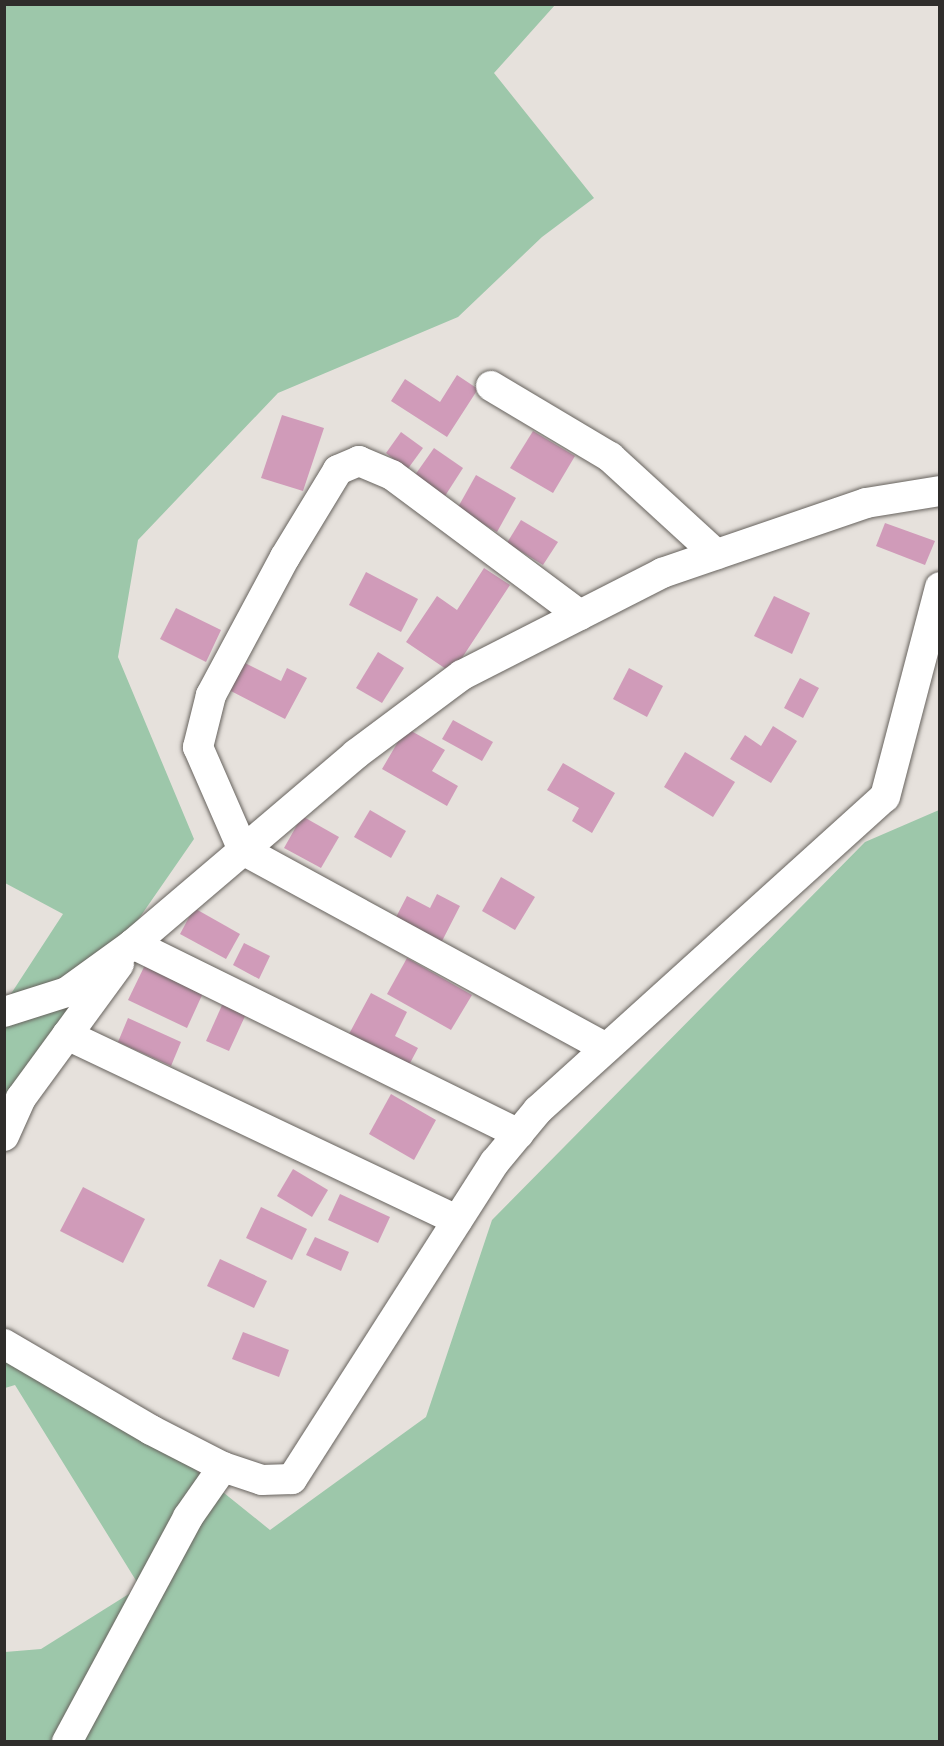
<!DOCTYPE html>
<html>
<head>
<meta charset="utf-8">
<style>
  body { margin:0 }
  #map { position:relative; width:944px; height:1746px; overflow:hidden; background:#e6e1dc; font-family:Poppins,sans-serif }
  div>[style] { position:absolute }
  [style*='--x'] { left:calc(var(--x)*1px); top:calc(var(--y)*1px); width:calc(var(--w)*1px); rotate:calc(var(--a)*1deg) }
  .green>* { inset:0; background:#9dc7aa }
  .building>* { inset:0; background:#d09bb9 }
  .roads { filter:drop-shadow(0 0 2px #67635e) drop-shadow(0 0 2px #67635e) }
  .minor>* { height:30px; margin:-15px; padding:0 15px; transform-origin:15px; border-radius:15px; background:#fff }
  span { translate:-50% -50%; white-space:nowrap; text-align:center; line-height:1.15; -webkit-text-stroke:5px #fff; paint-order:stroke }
  .frame { position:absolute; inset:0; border:6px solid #2f2d2b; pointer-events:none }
</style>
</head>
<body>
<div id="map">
  <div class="green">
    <i style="clip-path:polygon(5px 5px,555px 5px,494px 73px,594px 198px,542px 237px,458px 317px,278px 393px,138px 540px,118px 657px,194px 839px,5px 1112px,5px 1003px,63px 914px,5px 883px)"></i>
    <i style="clip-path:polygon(939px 810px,939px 1741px,5px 1741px,5px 1652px,41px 1649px,140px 1587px,15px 1385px,5px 1388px,4px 1328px,157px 1439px,270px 1530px,426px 1417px,492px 1220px,865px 842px)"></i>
  </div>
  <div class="building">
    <i style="clip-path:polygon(457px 375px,478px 389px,447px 437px,391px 401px,405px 379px,440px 402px)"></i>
    <i style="clip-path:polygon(282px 415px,324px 428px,303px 491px,261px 478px)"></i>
    <i style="clip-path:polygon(533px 431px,575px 456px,553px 493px,510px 468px)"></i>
    <i style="clip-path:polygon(401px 432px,423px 448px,407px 470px,386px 453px)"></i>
    <i style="clip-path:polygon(434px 448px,463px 468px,445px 496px,415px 475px)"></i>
    <i style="clip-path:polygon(476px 475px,516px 498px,497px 532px,457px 509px)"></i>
    <i style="clip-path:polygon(521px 520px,558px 542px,543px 565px,507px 543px)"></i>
    <i style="clip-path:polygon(885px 523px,935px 541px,925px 565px,876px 546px)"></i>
    <i style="clip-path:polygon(484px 568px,510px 585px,452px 673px,406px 642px,437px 596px,457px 610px)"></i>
    <i style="clip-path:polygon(366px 572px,418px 599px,401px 632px,349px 605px)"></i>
    <i style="clip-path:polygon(774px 596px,810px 613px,792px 654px,754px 636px)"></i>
    <i style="clip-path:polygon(176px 608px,221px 630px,206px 662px,160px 639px)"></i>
    <i style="clip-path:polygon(378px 652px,404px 668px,382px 703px,356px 688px)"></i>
    <i style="clip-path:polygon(243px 662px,281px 681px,287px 668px,307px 678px,285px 719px,229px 690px)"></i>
    <i style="clip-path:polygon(629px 668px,663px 686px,647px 717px,613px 699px)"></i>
    <i style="clip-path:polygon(800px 678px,819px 688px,803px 718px,784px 708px)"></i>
    <i style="clip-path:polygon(453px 720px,493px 742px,482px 761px,442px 739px)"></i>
    <i style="clip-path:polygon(773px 726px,797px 741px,771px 783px,730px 759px,745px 735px,761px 746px)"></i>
    <i style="clip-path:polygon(406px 728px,445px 750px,432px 771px,458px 786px,447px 806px,382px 769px)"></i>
    <i style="clip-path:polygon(685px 752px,735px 782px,713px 817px,664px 787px)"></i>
    <i style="clip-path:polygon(563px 763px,615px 793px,592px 833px,572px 821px,579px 808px,547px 790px)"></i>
    <i style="clip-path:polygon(370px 810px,406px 831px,391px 858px,354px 837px)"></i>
    <i style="clip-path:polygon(302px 816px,339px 837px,321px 868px,284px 848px)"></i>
    <i style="clip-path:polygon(501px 877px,535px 897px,515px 930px,482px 911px)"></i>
    <i style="clip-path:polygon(437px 894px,460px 906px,440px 945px,394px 921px,407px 896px,430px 908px)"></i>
    <i style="clip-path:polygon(194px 908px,240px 934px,226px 959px,180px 934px)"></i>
    <i style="clip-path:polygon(244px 943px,270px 956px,259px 979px,233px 965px)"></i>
    <i style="clip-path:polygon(407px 958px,472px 995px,451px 1030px,387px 994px)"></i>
    <i style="clip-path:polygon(145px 965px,203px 993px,187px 1028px,128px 1000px)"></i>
    <i style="clip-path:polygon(371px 993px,407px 1012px,395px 1036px,418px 1048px,409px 1065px,349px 1034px)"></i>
    <i style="clip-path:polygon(223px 1003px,246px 1014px,229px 1051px,206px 1041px)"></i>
    <i style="clip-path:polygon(128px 1018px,181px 1042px,171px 1066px,118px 1042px)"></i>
    <i style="clip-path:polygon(391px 1094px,436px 1120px,414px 1160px,369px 1134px)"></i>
    <i style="clip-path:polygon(293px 1169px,328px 1190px,312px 1217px,277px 1196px)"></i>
    <i style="clip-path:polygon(83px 1187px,145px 1219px,123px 1263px,60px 1231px)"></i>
    <i style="clip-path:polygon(340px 1194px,390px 1217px,378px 1243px,328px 1220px)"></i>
    <i style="clip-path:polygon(261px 1207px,307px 1229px,292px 1260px,246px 1238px)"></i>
    <i style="clip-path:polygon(315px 1237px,349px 1252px,341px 1271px,306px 1255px)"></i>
    <i style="clip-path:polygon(220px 1259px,267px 1281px,254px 1308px,207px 1286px)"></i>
    <i style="clip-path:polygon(243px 1332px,289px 1350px,279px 1377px,232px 1359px)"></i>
  </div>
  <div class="roads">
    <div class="minor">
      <i style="--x:491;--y:386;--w:139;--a:30.8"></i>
      <i style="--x:610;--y:457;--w:144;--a:42.5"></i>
      <i style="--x:580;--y:615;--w:234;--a:-143.3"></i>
      <i style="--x:392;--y:475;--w:36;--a:-157"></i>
      <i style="--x:359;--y:461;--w:23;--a:157"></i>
      <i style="--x:338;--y:470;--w:102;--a:121.3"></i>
      <i style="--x:285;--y:557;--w:157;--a:118.2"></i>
      <i style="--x:211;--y:695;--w:54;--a:104"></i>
      <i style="--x:198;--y:747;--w:112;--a:66.4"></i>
      <i style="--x:243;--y:850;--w:412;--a:28.6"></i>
      <i style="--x:133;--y:944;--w:430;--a:26.2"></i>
      <i style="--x:4;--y:1012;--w:66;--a:-17.6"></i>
      <i style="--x:67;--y:992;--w:82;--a:-36"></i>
      <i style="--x:133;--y:944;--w:293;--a:-40.4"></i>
      <i style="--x:356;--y:754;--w:132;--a:-36.7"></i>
      <i style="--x:462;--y:675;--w:225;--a:-27"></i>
      <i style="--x:662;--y:573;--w:216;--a:-18.9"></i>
      <i style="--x:866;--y:503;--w:75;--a:-9.2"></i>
      <i style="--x:67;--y:1035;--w:432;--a:25.4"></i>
      <i style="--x:4;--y:1136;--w:42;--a:-65.9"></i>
      <i style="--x:21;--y:1098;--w:166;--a:-53.8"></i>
      <i style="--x:4;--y:1344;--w:170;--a:30.3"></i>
      <i style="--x:151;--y:1430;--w:81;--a:27.2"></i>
      <i style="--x:223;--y:1467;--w:41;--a:18.4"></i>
      <i style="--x:262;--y:1480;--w:30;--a:-2"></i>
      <i style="--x:292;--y:1479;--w:376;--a:-57.4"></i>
      <i style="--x:495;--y:1162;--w:67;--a:-50.4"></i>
      <i style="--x:538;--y:1110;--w:467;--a:-42.1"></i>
      <i style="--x:885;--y:797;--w:217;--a:-75.3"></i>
      <i style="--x:67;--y:1742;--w:255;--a:-61.7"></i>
      <i style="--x:188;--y:1517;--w:61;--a:-55"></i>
    </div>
  </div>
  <div class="frame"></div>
</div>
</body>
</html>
